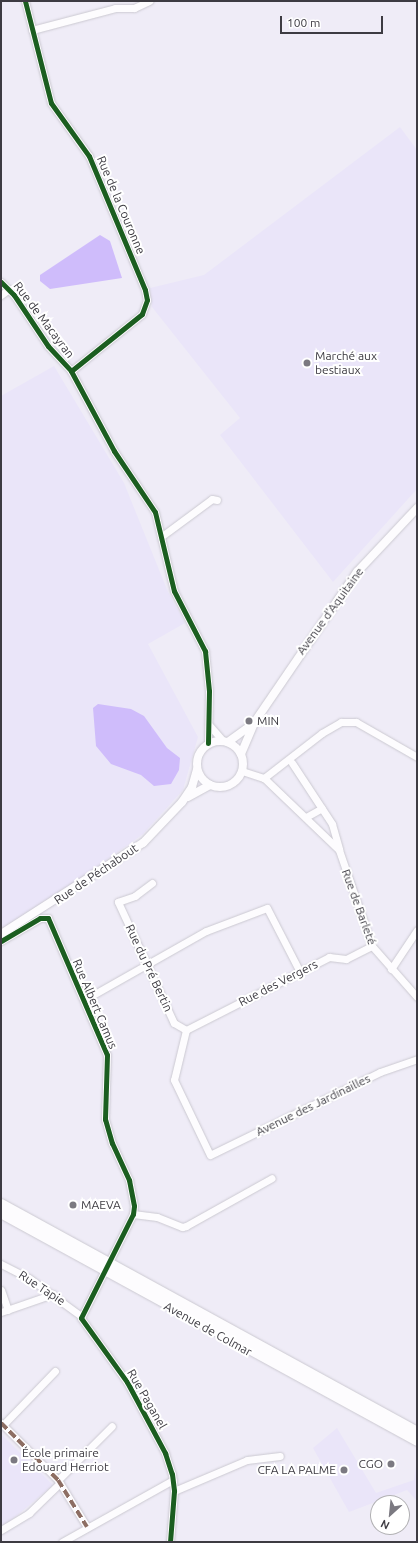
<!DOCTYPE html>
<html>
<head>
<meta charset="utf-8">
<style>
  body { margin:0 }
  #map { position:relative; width:418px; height:1543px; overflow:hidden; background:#efecf7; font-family:Ubuntu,sans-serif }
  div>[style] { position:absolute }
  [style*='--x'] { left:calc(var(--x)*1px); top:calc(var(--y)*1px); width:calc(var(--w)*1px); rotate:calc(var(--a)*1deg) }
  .built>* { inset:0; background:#eae5f9 }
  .water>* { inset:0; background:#cfbcfb }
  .roads { filter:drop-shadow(0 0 1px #cbc9d1) drop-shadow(0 0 1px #cbc9d1) }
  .minor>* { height:7px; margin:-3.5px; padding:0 3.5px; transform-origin:3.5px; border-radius:3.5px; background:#fdfcfe }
  .tertiary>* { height:8px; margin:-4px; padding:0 4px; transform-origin:4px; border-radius:4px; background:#fdfcfe }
  .tertiary>.ring { margin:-4px; padding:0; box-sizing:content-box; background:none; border:8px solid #fdfcfe; border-radius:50% }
  .primary>* { height:10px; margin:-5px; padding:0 5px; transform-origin:5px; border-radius:5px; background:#fdfcfe }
  .quiet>* { height:4px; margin-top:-2px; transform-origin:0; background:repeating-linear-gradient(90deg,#8d6e63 0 8px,transparent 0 12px) }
  .cycleway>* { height:5px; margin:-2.5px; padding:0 2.5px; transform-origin:2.5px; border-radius:2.5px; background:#1b5e20 }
  .dots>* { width:11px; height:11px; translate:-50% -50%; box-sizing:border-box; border:2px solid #fff; border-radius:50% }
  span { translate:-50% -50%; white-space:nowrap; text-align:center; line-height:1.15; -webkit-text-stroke:4px #fff; paint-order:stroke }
  .street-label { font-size:12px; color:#3d3b42 }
  .poi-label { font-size:12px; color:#3d3b42 }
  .left { translate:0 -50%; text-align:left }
  .right { translate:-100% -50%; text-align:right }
  .frame { position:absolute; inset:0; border:2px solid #3d3b42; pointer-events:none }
  .north { position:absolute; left:370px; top:1495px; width:40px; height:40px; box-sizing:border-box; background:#fff; border:1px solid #b1b1b3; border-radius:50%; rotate:207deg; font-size:11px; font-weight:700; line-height:16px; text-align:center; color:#3d3b42 }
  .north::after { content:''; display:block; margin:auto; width:14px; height:18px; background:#7b7981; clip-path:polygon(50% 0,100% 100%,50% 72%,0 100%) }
  .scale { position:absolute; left:280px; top:16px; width:103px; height:18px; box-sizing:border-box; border:2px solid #3d3b42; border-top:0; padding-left:5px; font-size:12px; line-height:14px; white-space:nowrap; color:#3d3b42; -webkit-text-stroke:3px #fff; paint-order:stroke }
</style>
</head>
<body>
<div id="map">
  <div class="built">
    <i style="clip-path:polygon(400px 127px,417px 150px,417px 489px,333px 582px,220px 435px,240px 418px,152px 307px,150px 288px,204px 275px)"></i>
    <i style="clip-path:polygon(54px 366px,124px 483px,168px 592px,185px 623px,148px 644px,198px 737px,183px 790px,143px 834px,41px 907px,1px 930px,1px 396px)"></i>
    <i style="clip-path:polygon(337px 1428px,376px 1493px,414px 1480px,417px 1460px,417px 1501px,407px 1490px,349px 1512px,313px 1448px)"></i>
    <i style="clip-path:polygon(1px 1434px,53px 1485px,1px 1529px)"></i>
  </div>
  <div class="water">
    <i style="clip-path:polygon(100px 235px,110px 241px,122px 278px,50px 289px,40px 281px,40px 275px)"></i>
    <i style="clip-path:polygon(98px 704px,131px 709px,144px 716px,167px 748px,180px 758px,179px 770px,171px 784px,154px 786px,141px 775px,111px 764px,96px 746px,93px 708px)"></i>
  </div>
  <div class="roads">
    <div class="minor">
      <i style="--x:25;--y:1;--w:105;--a:75.7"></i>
      <i style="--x:51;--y:103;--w:65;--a:54.4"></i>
      <i style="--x:89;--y:156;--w:145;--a:67.3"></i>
      <i style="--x:145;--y:290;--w:10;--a:79"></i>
      <i style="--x:147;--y:300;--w:15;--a:110"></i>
      <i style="--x:142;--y:314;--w:91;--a:141.2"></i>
      <i style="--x:32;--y:30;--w:86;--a:-14.8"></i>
      <i style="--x:115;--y:8;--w:19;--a:0"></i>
      <i style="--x:134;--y:8;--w:17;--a:-25"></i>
      <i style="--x:1;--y:282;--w:18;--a:45"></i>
      <i style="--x:14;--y:295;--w:61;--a:56.3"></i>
      <i style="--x:48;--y:346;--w:34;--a:47"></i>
      <i style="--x:71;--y:371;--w:91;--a:61.7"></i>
      <i style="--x:114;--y:451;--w:73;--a:56.1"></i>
      <i style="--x:155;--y:512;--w:81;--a:76.5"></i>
      <i style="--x:174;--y:591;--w:68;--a:62.7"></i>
      <i style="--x:205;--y:651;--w:40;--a:84.3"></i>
      <i style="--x:209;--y:691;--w:52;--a:91.1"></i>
      <i style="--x:1;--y:295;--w:10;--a:-37"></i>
      <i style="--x:162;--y:536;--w:62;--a:-36.5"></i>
      <i style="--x:212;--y:499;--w:5;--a:11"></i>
      <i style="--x:210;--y:726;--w:18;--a:49"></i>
      <i style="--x:292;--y:763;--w:73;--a:56.7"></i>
      <i style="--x:332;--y:824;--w:26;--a:74"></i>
      <i style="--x:242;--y:771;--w:23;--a:18"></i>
      <i style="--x:264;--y:778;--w:104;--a:43.8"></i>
      <i style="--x:339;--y:850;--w:102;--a:71"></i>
      <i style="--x:372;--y:946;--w:68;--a:48.6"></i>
      <i style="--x:264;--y:778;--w:73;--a:-37.8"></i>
      <i style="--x:322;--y:733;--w:22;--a:-30"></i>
      <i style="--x:341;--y:722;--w:15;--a:0"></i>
      <i style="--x:356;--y:722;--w:70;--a:29.8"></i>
      <i style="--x:306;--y:817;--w:18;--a:-29"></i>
      <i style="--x:152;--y:883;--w:21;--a:143"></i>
      <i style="--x:135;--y:896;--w:18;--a:161"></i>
      <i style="--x:118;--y:902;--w:133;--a:65.2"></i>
      <i style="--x:174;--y:1023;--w:14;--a:30"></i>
      <i style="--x:186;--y:1030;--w:51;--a:103.5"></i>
      <i style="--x:174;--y:1080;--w:83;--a:64.4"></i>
      <i style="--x:210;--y:1155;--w:189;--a:-26"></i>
      <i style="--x:380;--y:1072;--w:39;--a:-19"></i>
      <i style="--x:1;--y:941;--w:45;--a:-30.5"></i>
      <i style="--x:40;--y:918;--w:8;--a:0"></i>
      <i style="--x:48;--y:918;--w:149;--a:66.7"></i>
      <i style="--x:107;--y:1055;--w:64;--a:91.8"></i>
      <i style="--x:105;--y:1119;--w:25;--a:74"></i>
      <i style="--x:112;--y:1143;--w:41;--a:65.3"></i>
      <i style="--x:129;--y:1180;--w:26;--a:79"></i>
      <i style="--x:134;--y:1206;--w:8;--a:97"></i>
      <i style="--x:133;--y:1214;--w:116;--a:116.6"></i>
      <i style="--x:81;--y:1318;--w:79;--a:54.3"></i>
      <i style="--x:127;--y:1382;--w:81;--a:61.8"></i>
      <i style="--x:165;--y:1453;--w:22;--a:72"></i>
      <i style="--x:172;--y:1474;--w:17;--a:83"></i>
      <i style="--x:174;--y:1491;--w:51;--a:94.5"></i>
      <i style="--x:391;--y:969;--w:47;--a:-56.3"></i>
      <i style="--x:84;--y:1000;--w:140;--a:-29.5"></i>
      <i style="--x:206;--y:931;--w:65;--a:-20.7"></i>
      <i style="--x:267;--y:908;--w:72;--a:62.7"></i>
      <i style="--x:186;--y:1030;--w:161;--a:-27"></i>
      <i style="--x:329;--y:957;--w:17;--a:7"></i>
      <i style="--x:346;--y:959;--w:29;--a:-27"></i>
      <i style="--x:133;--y:1214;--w:24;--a:7"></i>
      <i style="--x:157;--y:1217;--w:27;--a:22"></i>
      <i style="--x:182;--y:1227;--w:4;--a:-14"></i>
      <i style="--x:186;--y:1226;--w:98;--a:-29.2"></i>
      <i style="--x:1;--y:1264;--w:31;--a:27"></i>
      <i style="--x:29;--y:1278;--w:64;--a:36.2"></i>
      <i style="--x:1;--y:1290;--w:21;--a:71"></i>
      <i style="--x:1;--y:1312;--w:55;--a:-19.1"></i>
      <i style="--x:1;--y:1423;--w:81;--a:45"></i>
      <i style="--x:58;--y:1480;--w:55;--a:58.3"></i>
      <i style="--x:3;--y:1425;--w:75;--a:-46.1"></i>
      <i style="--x:58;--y:1480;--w:76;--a:-45"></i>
      <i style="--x:174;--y:1491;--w:79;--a:-23"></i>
      <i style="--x:247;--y:1460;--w:33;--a:-7"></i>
      <i style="--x:1;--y:1530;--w:33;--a:-31"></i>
      <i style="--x:29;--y:1513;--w:43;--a:-44.1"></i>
      <i style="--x:62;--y:1542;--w:127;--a:-29.2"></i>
    </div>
    <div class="tertiary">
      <i class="ring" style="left:197px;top:741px;width:38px;height:38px"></i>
      <i style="--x:228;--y:742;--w:27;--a:-36"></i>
      <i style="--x:241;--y:754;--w:34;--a:-67"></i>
      <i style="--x:254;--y:723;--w:183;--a:-55.7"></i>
      <i style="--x:357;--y:572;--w:88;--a:-46.8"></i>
      <i style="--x:188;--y:797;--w:25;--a:-29"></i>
      <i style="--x:1;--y:934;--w:169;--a:-32.7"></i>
      <i style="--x:143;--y:843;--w:57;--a:-46.4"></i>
      <i style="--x:182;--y:802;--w:18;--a:-56"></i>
      <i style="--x:192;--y:787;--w:18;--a:-74"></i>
    </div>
    <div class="primary">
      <i style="--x:1;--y:1204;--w:474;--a:28.7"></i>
      <i style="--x:1;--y:1213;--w:474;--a:28.7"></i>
    </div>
  </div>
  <div class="quiet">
    <i style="--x:1;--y:1423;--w:81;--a:45"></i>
    <i style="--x:58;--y:1480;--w:55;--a:58.3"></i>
  </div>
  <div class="cycleway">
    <i style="--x:25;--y:1;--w:105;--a:75.7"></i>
    <i style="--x:51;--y:103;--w:65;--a:54.4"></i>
    <i style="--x:89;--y:156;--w:145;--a:67.3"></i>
    <i style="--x:145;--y:290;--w:10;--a:79"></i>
    <i style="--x:147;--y:300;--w:15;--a:110"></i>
    <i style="--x:142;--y:314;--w:91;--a:141.2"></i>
    <i style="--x:1;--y:282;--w:18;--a:45"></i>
    <i style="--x:14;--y:295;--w:61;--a:56.3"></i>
    <i style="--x:48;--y:346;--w:34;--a:47"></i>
    <i style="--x:71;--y:371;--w:91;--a:61.7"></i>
    <i style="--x:114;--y:451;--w:73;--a:56.1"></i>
    <i style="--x:155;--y:512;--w:81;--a:76.5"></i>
    <i style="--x:174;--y:591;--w:68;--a:62.7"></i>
    <i style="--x:205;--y:651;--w:40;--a:84.3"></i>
    <i style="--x:209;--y:691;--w:52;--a:91.1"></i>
    <i style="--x:1;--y:941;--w:45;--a:-30.5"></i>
    <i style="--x:40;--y:918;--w:8;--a:0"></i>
    <i style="--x:48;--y:918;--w:149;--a:66.7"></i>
    <i style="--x:107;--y:1055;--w:64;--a:91.8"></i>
    <i style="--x:105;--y:1119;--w:25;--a:74"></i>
    <i style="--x:112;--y:1143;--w:41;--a:65.3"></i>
    <i style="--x:129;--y:1180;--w:26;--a:79"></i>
    <i style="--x:134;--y:1206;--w:8;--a:97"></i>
    <i style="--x:133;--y:1214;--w:116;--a:116.6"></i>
    <i style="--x:81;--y:1318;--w:79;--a:54.3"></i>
    <i style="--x:127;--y:1382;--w:81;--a:61.8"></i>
    <i style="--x:165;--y:1453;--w:22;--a:72"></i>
    <i style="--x:172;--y:1474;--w:17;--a:83"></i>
    <i style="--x:174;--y:1491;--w:51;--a:94.5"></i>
  </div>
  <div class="dots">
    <i style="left:307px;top:363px;background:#7b7981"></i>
    <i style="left:249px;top:721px;background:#7b7981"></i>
    <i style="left:73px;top:1205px;background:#7b7981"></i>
    <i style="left:14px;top:1460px;background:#7b7981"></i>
    <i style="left:391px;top:1464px;background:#7b7981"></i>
    <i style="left:344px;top:1470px;background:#7b7981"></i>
  </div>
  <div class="street-label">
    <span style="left:121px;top:205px;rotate:67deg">Rue de la Couronne</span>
    <span style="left:44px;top:320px;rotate:53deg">Rue de Macayran</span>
    <span style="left:330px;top:611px;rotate:-54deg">Avenue d'Aquitaine</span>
    <span style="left:96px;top:874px;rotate:-34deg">Rue de Péchabout</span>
    <span style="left:359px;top:907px;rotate:70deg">Rue de Barleté</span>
    <span style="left:149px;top:968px;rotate:65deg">Rue du Pré Bertin</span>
    <span style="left:278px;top:983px;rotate:-27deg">Rue des Vergers</span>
    <span style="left:95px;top:1004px;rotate:67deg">Rue Albert Camus</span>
    <span style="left:313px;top:1105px;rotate:-26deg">Avenue des Jardinailles</span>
    <span style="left:42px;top:1288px;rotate:33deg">Rue Tapie</span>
    <span style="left:208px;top:1329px;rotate:29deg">Avenue de Colmar</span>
    <span style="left:147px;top:1399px;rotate:60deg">Rue Paganel</span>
  </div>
  <div class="poi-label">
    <span class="left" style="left:315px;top:363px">Marché aux<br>bestiaux</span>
    <span class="left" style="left:257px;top:721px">MIN</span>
    <span class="left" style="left:81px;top:1205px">MAEVA</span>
    <span class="left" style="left:22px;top:1460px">École primaire<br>Edouard Herriot</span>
    <span class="right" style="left:383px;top:1464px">CGO</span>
    <span class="right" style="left:336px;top:1470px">CFA LA PALME</span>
  </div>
  <div class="frame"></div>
  <div class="north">N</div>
  <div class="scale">100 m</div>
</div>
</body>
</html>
